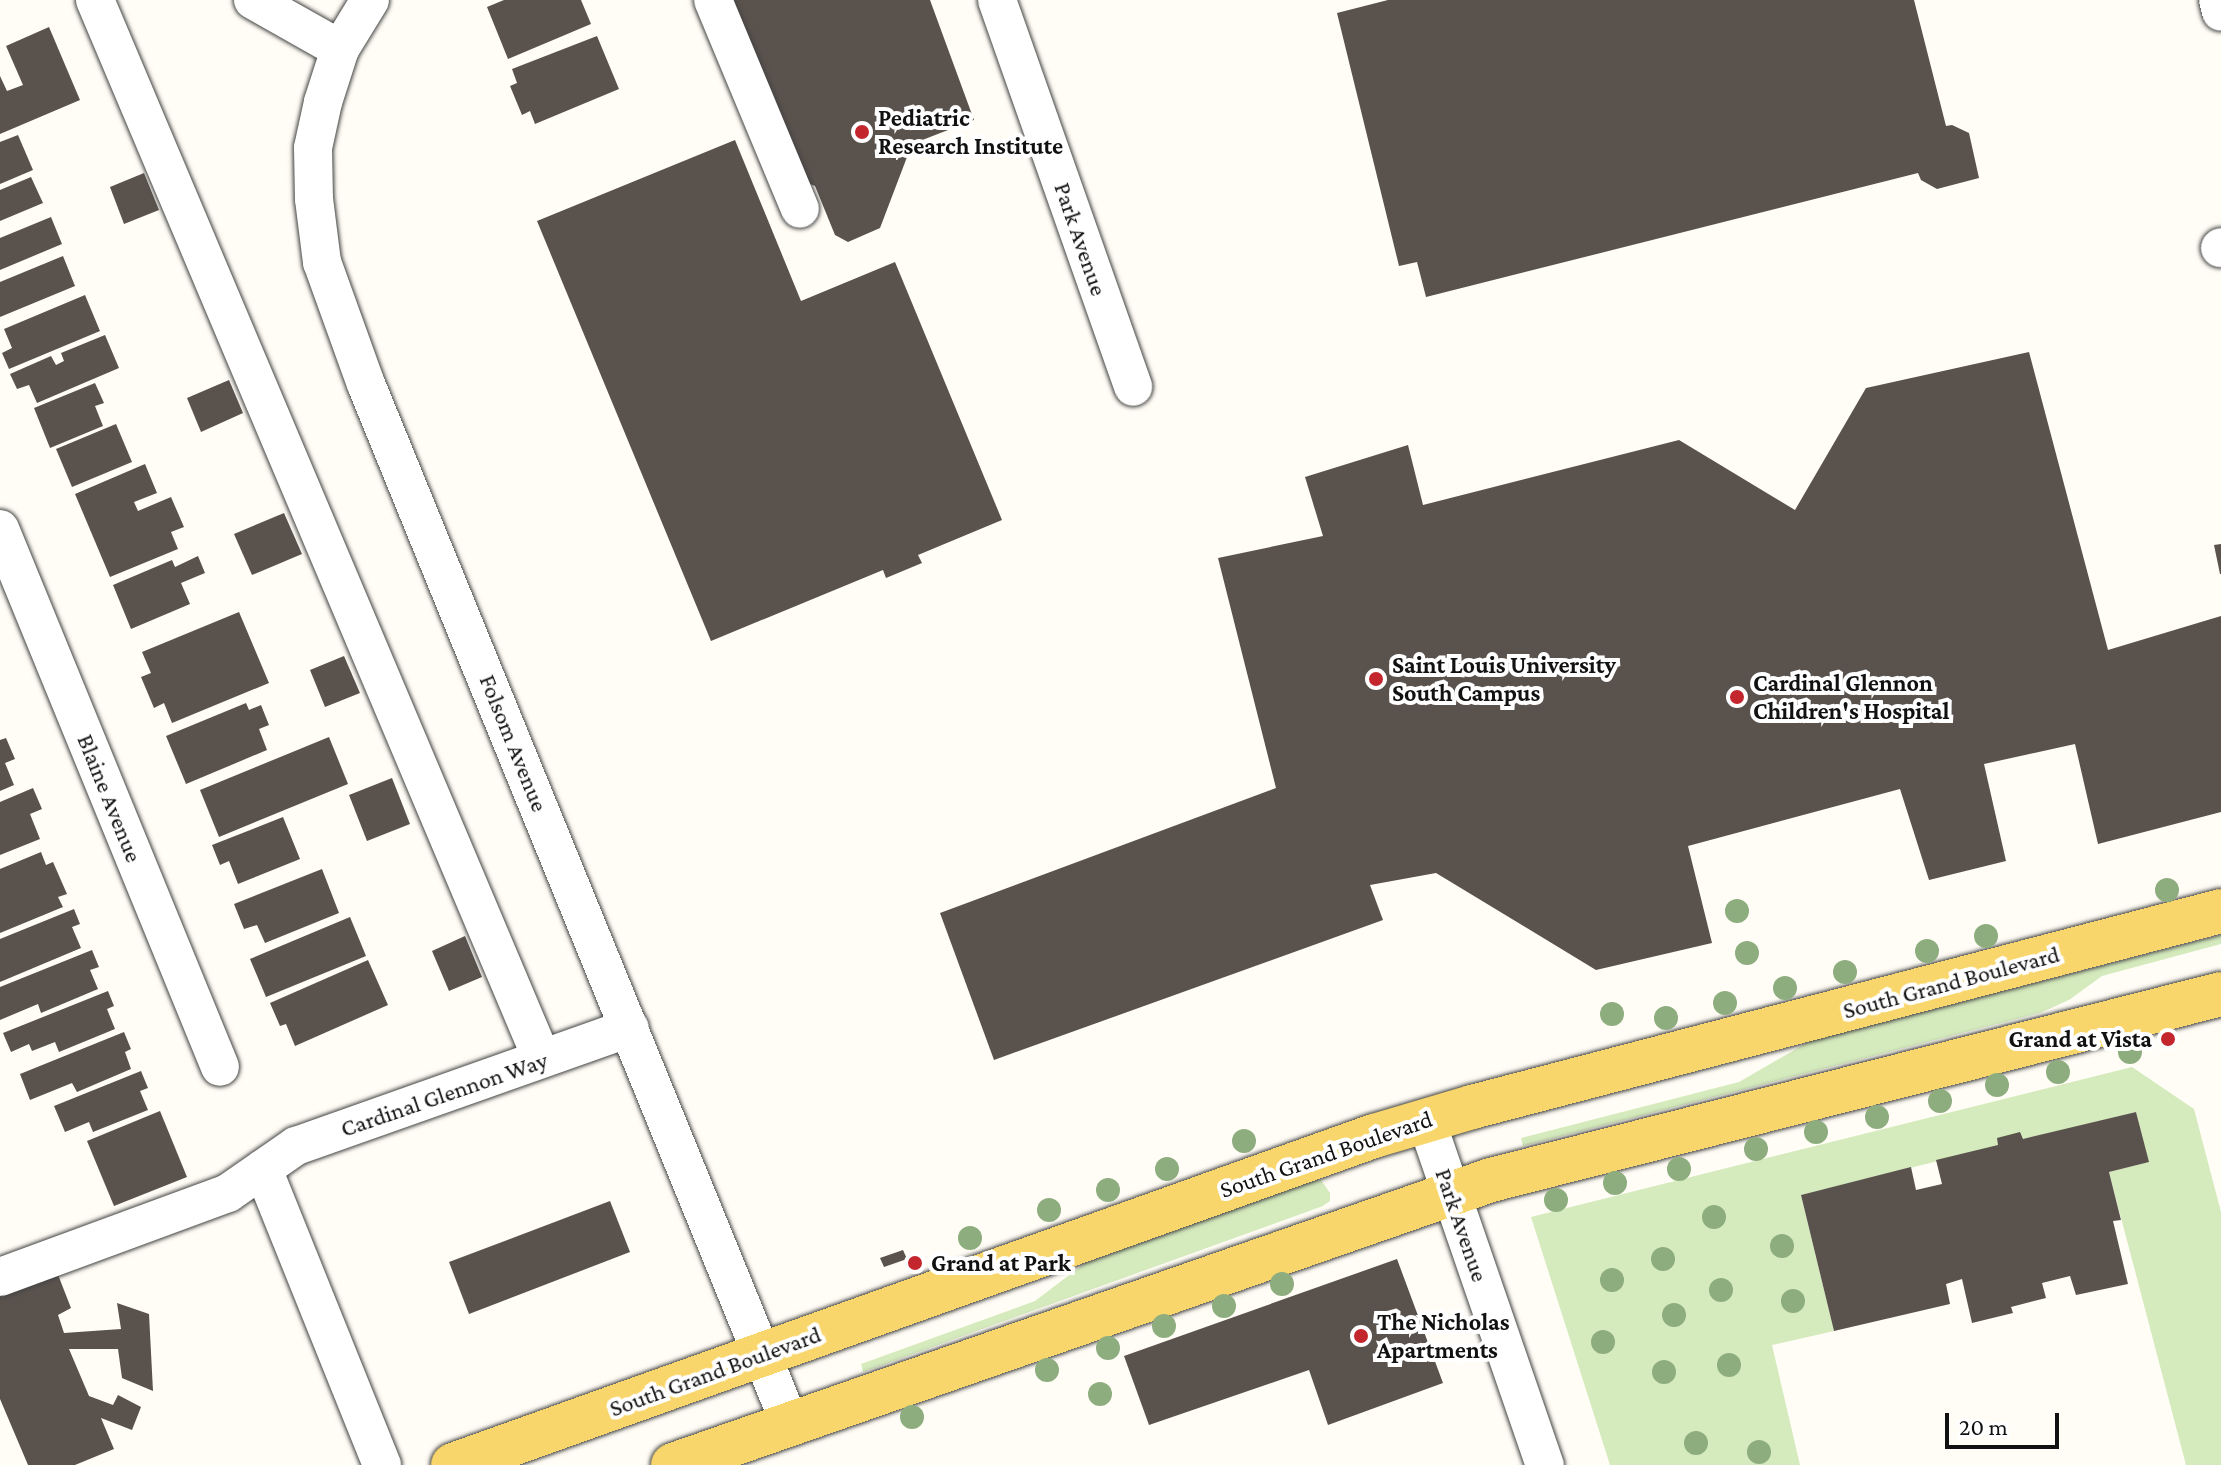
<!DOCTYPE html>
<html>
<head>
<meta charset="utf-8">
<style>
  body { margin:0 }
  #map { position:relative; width:2221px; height:1465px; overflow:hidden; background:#fffdf5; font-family:"Crimson Pro",serif }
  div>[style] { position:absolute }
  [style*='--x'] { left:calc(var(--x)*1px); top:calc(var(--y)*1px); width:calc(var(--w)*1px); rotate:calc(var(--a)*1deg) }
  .green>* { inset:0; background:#d5ebbd }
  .building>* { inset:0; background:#5a524d }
  .roads { filter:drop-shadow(0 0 2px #444) drop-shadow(0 0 2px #444) }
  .minor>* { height:38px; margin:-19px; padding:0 19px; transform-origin:19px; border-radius:19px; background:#fff }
  .major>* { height:44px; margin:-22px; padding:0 22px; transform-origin:22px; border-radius:22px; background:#f9d66b }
  .trees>* { width:24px; height:24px; margin:-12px; border-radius:50%; background:#8dad7f }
  .dots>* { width:22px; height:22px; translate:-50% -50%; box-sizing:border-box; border:4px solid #fff; border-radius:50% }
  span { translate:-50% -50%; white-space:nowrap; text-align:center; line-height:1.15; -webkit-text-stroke:8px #fff; paint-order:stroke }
  .poi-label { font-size:24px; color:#111; font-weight:700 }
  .left { translate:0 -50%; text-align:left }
  .right { translate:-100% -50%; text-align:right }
  .street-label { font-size:24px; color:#111 }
  .scale { position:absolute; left:1945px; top:1413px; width:114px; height:36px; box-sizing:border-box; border:4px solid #111; border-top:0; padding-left:10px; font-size:24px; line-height:28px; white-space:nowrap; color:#111; -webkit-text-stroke:6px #fff; paint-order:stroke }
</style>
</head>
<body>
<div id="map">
  <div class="green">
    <i style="clip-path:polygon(2221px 935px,2221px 944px,2102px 976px,2069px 1000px,2040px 1013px,1523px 1146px,1521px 1138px,1739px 1082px,1810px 1041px)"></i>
    <i style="clip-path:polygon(2132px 1067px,2194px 1109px,2221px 1212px,2221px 1465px,2186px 1465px,2109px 1172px,2148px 1162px,2136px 1112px,1801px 1195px,1834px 1331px,1772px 1345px,1800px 1465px,1610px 1465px,1531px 1217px)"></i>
    <i style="clip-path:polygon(1313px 1180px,1321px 1180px,1330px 1193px,1330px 1201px,1323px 1206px,863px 1372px,861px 1364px,1035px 1301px,1085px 1263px)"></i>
  </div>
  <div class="building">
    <i style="clip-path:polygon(504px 0,581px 0,591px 24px,508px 59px,487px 7px)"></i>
    <i style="clip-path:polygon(727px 0,930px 0,974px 120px,912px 144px,880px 228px,848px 242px,835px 235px,815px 186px,800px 180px)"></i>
    <i style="clip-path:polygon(1388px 0,1914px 0,1946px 126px,1952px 125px,1969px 133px,1979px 178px,1937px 189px,1921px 180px,1918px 173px,1426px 297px,1417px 262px,1399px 266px,1337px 13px)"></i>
    <i style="clip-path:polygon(49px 27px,80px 100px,0 134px,0 76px,7px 91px,23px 85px,6px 46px)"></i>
    <i style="clip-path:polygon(597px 36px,619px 89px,535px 124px,530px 111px,522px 115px,510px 86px,517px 83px,512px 69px)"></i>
    <i style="clip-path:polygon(18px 135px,33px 170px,0 184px,0 142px)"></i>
    <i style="clip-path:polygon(735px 140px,801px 301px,895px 262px,1002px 520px,918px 555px,922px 563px,886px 578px,883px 570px,711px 641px,537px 221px)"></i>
    <i style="clip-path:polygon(144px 173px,159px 210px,124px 224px,110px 187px)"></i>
    <i style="clip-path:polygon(31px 177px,43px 203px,0 221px,0 190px)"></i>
    <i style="clip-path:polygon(51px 217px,62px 244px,0 270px,0 238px)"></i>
    <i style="clip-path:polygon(63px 256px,75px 286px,0 317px,0 282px)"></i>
    <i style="clip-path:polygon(85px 295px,100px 331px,9px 369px,2px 353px,12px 348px,4px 329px)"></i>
    <i style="clip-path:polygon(105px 335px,119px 368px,37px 403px,29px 385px,17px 389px,10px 374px,51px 356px,56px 365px,64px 361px,61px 353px)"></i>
    <i style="clip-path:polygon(2029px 352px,2108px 650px,2221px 616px,2221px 812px,2098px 844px,2075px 744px,1984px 764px,2006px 861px,1929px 880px,1900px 789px,1688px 846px,1712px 943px,1596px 970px,1436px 873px,1370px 885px,1383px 920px,994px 1060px,940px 913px,1276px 788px,1218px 558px,1323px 536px,1305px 477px,1408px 445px,1423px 505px,1679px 440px,1795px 510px,1866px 388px)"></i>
    <i style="clip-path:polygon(229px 380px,243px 413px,201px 432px,187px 398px)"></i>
    <i style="clip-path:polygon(95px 383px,104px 403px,95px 406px,103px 426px,50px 448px,34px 408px)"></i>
    <i style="clip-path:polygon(116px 424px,132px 462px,72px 487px,56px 449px)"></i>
    <i style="clip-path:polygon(145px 464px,157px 493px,134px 502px,138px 511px,171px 497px,184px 527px,171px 532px,178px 549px,110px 577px,75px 494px)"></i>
    <i style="clip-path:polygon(284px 513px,302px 554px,252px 575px,234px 534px)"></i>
    <i style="clip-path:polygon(2221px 544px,2221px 574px,2220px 574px,2214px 545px)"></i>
    <i style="clip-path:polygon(198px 556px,205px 573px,181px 583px,190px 604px,131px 629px,113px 585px,172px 560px,175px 567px)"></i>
    <i style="clip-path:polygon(239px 612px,269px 683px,172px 723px,164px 703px,154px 708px,141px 677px,151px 673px,142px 652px)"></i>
    <i style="clip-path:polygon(344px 656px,360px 693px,325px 707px,310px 670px)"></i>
    <i style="clip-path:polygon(246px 703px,249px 710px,261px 705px,269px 725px,259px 729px,267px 750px,186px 784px,166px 736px)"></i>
    <i style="clip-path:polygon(329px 737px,348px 784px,219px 837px,200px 790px)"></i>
    <i style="clip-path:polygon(6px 738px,15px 759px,5px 763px,14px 785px,0 791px,0 740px)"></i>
    <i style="clip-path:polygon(392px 778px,410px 824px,367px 841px,349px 795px)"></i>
    <i style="clip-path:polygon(33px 788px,42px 809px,30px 814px,40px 839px,0 855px,0 802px)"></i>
    <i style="clip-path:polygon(283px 817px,300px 859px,238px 884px,229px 861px,220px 865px,212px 845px)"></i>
    <i style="clip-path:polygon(41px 852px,46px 865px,53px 862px,67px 894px,58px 897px,63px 907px,0 933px,0 869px)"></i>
    <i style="clip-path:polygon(322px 869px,339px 913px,265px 943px,257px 925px,244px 929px,234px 904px)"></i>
    <i style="clip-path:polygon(74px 909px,80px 924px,72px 927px,81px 948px,0 982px,0 939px)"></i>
    <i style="clip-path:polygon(350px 917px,366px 956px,266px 997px,250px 959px)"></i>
    <i style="clip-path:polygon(465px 936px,482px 977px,449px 991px,432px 951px)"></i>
    <i style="clip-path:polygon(92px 950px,99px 967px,90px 970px,98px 989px,41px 1013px,38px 1004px,0 1020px,0 987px)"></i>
    <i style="clip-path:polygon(368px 960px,388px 1005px,295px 1046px,286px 1024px,280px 1026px,270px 1003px)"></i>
    <i style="clip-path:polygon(108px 991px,114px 1006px,107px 1009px,115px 1029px,59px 1052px,55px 1042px,32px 1051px,29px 1044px,11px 1052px,3px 1033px)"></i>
    <i style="clip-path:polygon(124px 1032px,131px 1049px,125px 1052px,131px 1069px,77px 1092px,72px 1083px,30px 1100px,20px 1074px)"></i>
    <i style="clip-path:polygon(141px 1071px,148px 1088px,140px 1091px,148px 1110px,93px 1132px,89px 1122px,65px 1132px,54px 1106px)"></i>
    <i style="clip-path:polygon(160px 1111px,187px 1177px,114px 1206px,87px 1141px)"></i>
    <i style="clip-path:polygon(2136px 1112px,2149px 1162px,2109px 1172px,2121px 1220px,2113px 1221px,2128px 1284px,2076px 1295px,2070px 1276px,2042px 1283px,2046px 1298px,2011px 1307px,2013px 1313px,1972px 1323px,1962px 1279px,1946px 1284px,1950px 1304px,1834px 1331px,1801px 1195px,1911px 1167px,1916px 1190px,1942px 1184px,1936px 1160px,1998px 1145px,1997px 1138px,2020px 1132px,2023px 1139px)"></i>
    <i style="clip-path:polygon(610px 1201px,630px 1252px,469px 1314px,449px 1262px)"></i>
    <i style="clip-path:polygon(903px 1250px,907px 1259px,884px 1267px,880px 1258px)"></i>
    <i style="clip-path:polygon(1397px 1259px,1443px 1383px,1328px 1425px,1309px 1370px,1149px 1425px,1124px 1356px)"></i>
    <i style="clip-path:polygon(55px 1267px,71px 1308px,58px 1315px,64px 1333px,121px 1329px,117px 1303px,149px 1314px,153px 1391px,122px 1378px,118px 1349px,69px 1349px,89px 1396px,113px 1405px,118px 1395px,141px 1407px,132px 1430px,101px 1418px,114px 1449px,75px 1465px,28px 1465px,0 1399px,0 1288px)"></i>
  </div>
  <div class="roads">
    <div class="minor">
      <i style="--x:95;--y:0;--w:1149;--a:67.12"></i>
      <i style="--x:253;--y:0;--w:100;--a:29.4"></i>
      <i style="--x:370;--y:0;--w:57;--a:121.5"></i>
      <i style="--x:340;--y:49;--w:56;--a:107.8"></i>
      <i style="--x:323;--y:102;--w:47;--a:102.3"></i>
      <i style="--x:313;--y:148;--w:51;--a:88.9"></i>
      <i style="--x:314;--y:199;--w:64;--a:82.8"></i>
      <i style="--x:322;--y:262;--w:130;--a:70.2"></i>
      <i style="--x:366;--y:384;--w:1123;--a:67.82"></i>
      <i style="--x:713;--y:0;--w:226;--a:67.4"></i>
      <i style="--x:997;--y:0;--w:410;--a:70.6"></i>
      <i style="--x:2218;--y:0;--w:12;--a:76"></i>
      <i style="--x:2220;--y:248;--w:1;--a:-45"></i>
      <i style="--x:0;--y:529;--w:581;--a:67.76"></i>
      <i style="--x:1426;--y:1120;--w:365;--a:71"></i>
      <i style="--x:263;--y:1169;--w:319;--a:68.1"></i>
      <i style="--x:0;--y:1277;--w:243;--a:-20.2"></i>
      <i style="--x:228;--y:1193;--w:83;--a:-34.7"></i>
      <i style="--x:296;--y:1146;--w:354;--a:-19.5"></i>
    </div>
    <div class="major">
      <i style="--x:453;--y:1465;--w:978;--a:-19.66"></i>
      <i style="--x:1374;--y:1136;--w:102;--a:-16.5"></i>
      <i style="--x:1472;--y:1107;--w:774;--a:-14.66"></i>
      <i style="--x:673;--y:1465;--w:866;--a:-19.21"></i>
      <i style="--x:1491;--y:1180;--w:753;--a:-14.29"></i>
    </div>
  </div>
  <div class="trees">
    <i style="left:2167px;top:890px"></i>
    <i style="left:1737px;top:911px"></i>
    <i style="left:1986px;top:936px"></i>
    <i style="left:1927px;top:951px"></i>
    <i style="left:1747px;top:953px"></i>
    <i style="left:1845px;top:972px"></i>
    <i style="left:1785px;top:988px"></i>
    <i style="left:1725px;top:1003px"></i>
    <i style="left:1612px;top:1014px"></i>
    <i style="left:1666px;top:1018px"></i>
    <i style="left:2130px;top:1052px"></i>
    <i style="left:2058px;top:1072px"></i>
    <i style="left:1997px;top:1085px"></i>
    <i style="left:1940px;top:1101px"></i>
    <i style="left:1877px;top:1117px"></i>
    <i style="left:1816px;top:1132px"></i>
    <i style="left:1244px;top:1141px"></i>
    <i style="left:1756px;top:1149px"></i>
    <i style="left:1167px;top:1169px"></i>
    <i style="left:1679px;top:1169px"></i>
    <i style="left:1615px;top:1183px"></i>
    <i style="left:1108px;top:1190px"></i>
    <i style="left:1556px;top:1200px"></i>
    <i style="left:1049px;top:1210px"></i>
    <i style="left:1714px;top:1217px"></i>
    <i style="left:970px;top:1238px"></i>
    <i style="left:1782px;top:1246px"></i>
    <i style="left:1663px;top:1259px"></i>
    <i style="left:1612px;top:1280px"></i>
    <i style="left:1282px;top:1284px"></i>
    <i style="left:1721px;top:1290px"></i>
    <i style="left:1793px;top:1301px"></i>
    <i style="left:1224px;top:1306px"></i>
    <i style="left:1674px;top:1315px"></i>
    <i style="left:1164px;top:1326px"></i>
    <i style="left:1603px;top:1342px"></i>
    <i style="left:1108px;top:1348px"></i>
    <i style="left:1729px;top:1365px"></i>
    <i style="left:1047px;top:1370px"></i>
    <i style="left:1664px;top:1372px"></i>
    <i style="left:1100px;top:1394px"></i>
    <i style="left:912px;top:1417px"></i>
    <i style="left:1696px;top:1443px"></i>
    <i style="left:1759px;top:1452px"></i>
  </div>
  <div class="dots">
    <i style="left:862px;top:132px;background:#c4262e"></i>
    <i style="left:1376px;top:679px;background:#c4262e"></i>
    <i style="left:1737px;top:697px;background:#c4262e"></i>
    <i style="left:2168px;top:1039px;background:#c4262e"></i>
    <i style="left:915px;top:1263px;background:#c4262e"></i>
    <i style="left:1361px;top:1336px;background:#c4262e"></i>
  </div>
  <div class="poi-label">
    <span class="left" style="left:878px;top:132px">Pediatric<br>Research Institute</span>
    <span class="left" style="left:1392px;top:679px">Saint Louis University<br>South Campus</span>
    <span class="left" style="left:1753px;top:697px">Cardinal Glennon<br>Children's Hospital</span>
    <span class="right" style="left:2152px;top:1039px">Grand at Vista</span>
    <span class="left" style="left:931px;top:1263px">Grand at Park</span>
    <span class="left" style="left:1377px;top:1336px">The Nicholas<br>Apartments</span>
  </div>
  <div class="street-label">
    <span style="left:1081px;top:239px;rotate:71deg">Park Avenue</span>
    <span style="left:514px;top:743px;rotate:68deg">Folsom Avenue</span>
    <span style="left:110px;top:798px;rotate:68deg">Blaine Avenue</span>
    <span style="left:1951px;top:982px;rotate:-15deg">South Grand Boulevard</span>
    <span style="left:444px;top:1094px;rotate:-19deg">Cardinal Glennon Way</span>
    <span style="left:1326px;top:1154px;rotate:-19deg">South Grand Boulevard</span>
    <span style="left:1462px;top:1225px;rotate:71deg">Park Avenue</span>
    <span style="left:715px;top:1371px;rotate:-20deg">South Grand Boulevard</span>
  </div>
  <div class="scale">20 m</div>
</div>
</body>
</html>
